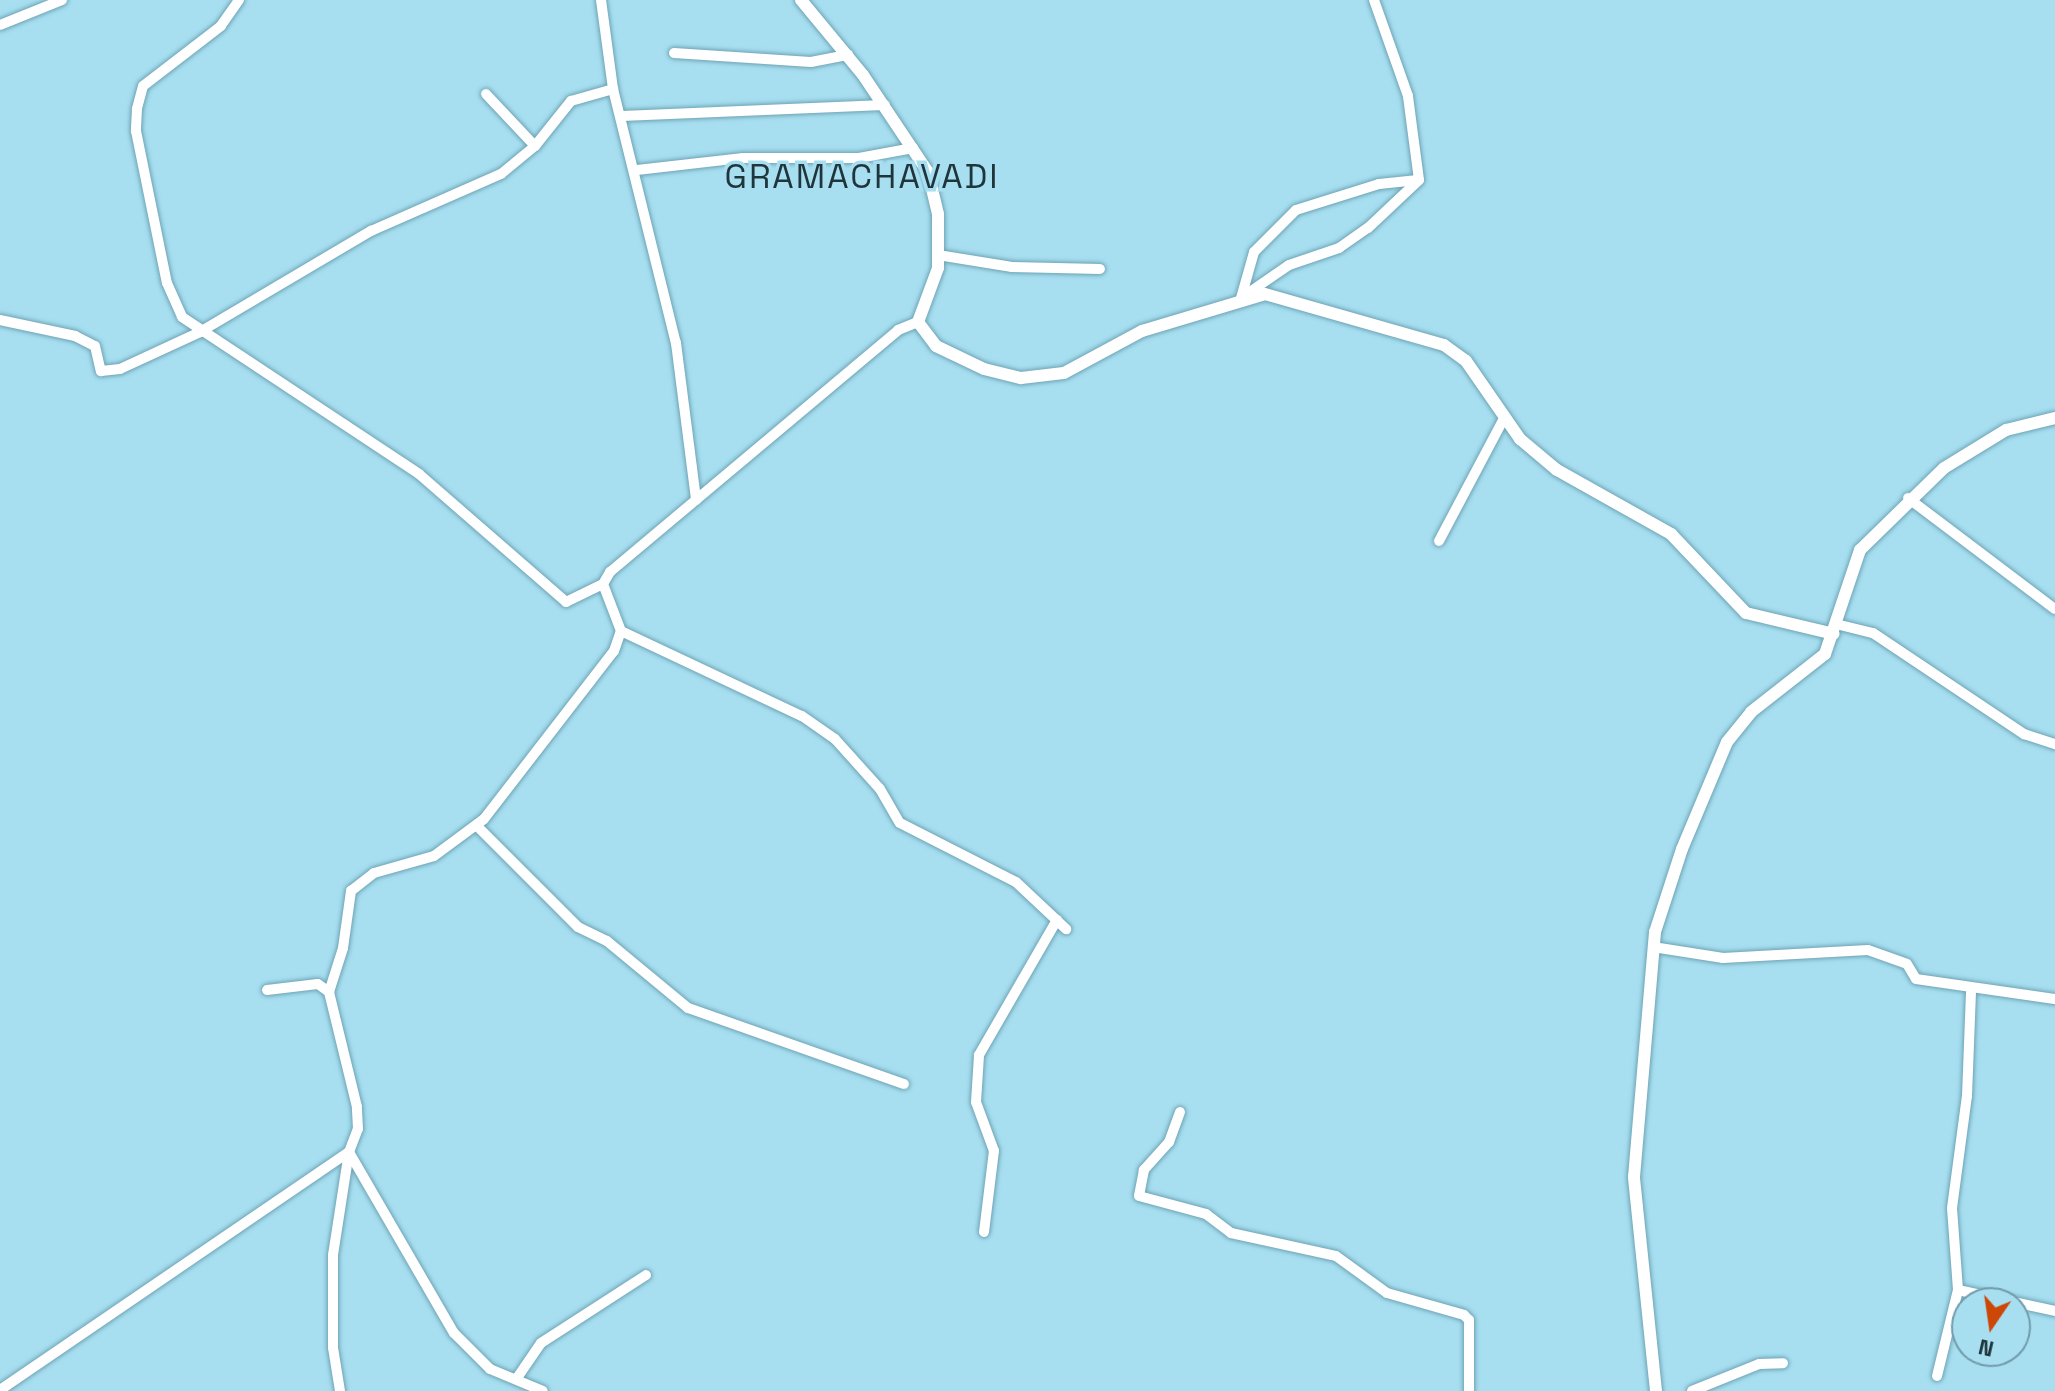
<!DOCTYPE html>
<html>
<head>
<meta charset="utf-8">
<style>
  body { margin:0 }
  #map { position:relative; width:2055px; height:1391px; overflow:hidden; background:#a7dff1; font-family:"Space Grotesk",sans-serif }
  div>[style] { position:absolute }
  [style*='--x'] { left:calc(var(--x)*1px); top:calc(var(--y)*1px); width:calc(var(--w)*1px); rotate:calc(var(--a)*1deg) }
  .roads { filter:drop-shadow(0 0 2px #6ea4b5) drop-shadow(0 0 2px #6ea4b5) }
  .minor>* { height:10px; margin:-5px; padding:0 5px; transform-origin:5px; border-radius:5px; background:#fff }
  .major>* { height:12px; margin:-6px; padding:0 6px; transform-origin:6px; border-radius:6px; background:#fff }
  span { translate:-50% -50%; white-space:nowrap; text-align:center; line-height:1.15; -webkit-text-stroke:7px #a7dff1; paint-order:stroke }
  .quarter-label { font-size:34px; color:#1f353c; letter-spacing:2px }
  .north { position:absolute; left:1951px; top:1287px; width:80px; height:80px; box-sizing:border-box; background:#a7dff1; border:2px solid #719ba9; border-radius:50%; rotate:193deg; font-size:22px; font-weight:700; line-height:32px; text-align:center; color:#1f353c }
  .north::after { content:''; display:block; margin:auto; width:28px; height:36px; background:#cd4706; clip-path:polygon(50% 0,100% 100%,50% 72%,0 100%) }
</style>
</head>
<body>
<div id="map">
  <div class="roads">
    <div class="minor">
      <i style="--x:239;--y:0;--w:32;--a:125"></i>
      <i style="--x:221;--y:26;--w:98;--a:142.4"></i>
      <i style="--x:143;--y:86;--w:24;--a:105"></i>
      <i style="--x:137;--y:109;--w:22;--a:93"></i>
      <i style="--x:136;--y:131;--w:155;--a:78.5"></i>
      <i style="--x:167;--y:283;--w:37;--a:66"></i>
      <i style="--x:182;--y:317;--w:284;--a:33.5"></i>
      <i style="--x:419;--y:474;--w:195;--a:41"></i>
      <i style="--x:566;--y:602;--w:41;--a:-25.9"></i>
      <i style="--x:601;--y:0;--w:90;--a:82.3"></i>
      <i style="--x:613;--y:89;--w:262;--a:76.1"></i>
      <i style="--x:676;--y:343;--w:158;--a:82.7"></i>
      <i style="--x:0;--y:25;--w:67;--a:-22"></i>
      <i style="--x:674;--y:53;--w:137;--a:3.8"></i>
      <i style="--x:811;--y:62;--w:38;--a:-11"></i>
      <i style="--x:486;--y:94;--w:71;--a:46.7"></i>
      <i style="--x:621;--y:116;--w:264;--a:-2.4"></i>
      <i style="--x:637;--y:170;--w:107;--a:-6.5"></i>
      <i style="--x:743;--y:158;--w:116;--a:0"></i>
      <i style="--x:859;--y:158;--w:55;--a:-10.5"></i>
      <i style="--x:938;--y:255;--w:75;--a:9.2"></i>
      <i style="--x:1012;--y:267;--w:88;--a:1.3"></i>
      <i style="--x:1241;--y:298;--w:58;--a:-34.5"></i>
      <i style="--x:1289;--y:265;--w:53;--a:-18.8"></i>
      <i style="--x:1339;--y:248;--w:35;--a:-35"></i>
      <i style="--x:1368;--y:228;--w:70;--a:-43.3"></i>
      <i style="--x:1419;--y:180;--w:85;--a:-97.5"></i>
      <i style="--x:1408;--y:96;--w:102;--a:-109.5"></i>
      <i style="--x:1241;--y:298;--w:48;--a:-74.2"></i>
      <i style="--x:1254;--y:252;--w:59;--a:-45"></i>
      <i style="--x:1296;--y:210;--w:87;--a:-17.4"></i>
      <i style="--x:1379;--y:184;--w:39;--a:-6"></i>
      <i style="--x:0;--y:320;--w:77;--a:12"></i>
      <i style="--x:75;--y:336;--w:22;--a:27"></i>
      <i style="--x:95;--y:346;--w:26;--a:77"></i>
      <i style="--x:101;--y:371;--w:19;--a:-6"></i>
      <i style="--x:120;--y:369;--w:88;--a:-24.8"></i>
      <i style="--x:200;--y:332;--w:199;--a:-30.6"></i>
      <i style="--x:371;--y:231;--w:142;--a:-23.7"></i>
      <i style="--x:501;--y:174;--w:44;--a:-39.5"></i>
      <i style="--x:535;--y:146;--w:58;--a:-51.3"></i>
      <i style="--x:571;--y:101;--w:44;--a:-15.9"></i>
      <i style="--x:1908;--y:498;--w:184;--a:37.1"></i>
      <i style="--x:1439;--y:541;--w:139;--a:-62.1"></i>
      <i style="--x:1836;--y:624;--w:38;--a:14"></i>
      <i style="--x:1873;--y:633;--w:182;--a:33.8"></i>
      <i style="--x:2024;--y:734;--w:33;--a:18"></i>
      <i style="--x:621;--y:631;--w:200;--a:25.2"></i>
      <i style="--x:802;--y:716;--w:40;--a:34.9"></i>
      <i style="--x:835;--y:739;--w:67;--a:48"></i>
      <i style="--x:880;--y:789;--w:39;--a:60"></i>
      <i style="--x:900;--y:823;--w:130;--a:27"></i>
      <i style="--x:1016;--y:882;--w:69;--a:43.2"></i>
      <i style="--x:477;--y:826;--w:143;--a:45"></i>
      <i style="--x:578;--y:927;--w:32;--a:26"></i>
      <i style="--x:607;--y:941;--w:105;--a:39.6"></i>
      <i style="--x:688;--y:1008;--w:229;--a:19.4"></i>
      <i style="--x:1653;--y:947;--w:71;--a:8.9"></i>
      <i style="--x:1723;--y:958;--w:145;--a:-3.2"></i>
      <i style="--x:1868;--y:950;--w:41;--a:19.7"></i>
      <i style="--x:1907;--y:964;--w:17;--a:59"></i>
      <i style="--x:1916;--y:979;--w:140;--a:8.2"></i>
      <i style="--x:267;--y:990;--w:51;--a:-6.7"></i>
      <i style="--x:318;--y:984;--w:14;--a:36"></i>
      <i style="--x:1180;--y:1112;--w:32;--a:110"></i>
      <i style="--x:1169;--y:1142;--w:38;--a:132"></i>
      <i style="--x:1144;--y:1170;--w:26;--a:101"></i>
      <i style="--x:1139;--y:1196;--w:69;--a:15"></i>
      <i style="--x:1206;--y:1214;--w:31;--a:37"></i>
      <i style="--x:1231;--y:1233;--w:107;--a:12.4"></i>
      <i style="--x:1336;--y:1256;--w:63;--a:36"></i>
      <i style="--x:1387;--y:1293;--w:80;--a:15.9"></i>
      <i style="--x:1464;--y:1315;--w:7;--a:45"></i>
      <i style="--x:1469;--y:1320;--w:71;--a:90"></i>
      <i style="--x:984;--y:1232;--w:82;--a:-83"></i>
      <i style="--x:994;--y:1151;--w:52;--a:-110.2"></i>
      <i style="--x:976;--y:1102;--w:47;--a:-86.3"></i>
      <i style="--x:979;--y:1055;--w:156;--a:-60"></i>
      <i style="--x:1958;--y:1290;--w:99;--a:12.2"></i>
      <i style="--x:1937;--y:1376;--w:89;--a:-76.3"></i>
      <i style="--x:1958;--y:1290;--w:82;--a:-94.2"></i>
      <i style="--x:1952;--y:1208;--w:113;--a:-82.4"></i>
      <i style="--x:1967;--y:1096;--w:105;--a:-87.8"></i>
      <i style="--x:517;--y:1378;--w:42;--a:-55.6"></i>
      <i style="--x:541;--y:1343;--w:125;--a:-32.9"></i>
      <i style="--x:0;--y:1390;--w:422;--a:-34.3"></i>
      <i style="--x:349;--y:1152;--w:25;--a:-69"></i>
      <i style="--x:358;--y:1129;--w:22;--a:-93"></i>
      <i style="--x:357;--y:1107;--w:118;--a:-103.7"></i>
      <i style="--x:329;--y:992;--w:46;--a:-72.3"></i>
      <i style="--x:343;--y:948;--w:58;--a:-82"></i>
      <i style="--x:351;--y:891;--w:29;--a:-38"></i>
      <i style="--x:374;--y:873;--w:62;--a:-15.8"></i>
      <i style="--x:434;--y:856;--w:62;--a:-36.5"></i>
      <i style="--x:484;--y:819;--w:212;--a:-52.3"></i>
      <i style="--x:614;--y:651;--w:21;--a:-71"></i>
      <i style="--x:621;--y:631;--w:50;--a:-111"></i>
      <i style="--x:603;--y:584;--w:14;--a:-60"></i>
      <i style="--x:610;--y:572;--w:376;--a:-40"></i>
      <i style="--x:898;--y:330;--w:22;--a:-22"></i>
      <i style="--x:340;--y:1391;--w:44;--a:-99.2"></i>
      <i style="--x:333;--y:1348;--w:93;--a:-90"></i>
      <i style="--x:333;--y:1255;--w:104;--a:-81.2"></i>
      <i style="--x:349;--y:1152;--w:209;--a:59.9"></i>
      <i style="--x:454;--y:1333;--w:51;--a:45"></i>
      <i style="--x:490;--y:1369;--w:57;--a:22.5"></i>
      <i style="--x:1692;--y:1391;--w:72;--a:-21.9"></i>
      <i style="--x:1759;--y:1364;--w:24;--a:-2"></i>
    </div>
    <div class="major">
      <i style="--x:801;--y:0;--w:97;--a:50.4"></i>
      <i style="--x:863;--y:75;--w:117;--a:56.2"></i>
      <i style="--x:928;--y:172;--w:43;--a:76.6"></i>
      <i style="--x:938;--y:214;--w:54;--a:90"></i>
      <i style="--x:938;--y:268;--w:58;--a:110.3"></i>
      <i style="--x:918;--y:322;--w:30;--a:53"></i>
      <i style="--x:936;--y:346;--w:53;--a:25.6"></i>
      <i style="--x:984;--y:369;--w:38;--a:14"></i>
      <i style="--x:1021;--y:378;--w:43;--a:-6.6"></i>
      <i style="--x:1064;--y:373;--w:89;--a:-28.3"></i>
      <i style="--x:1142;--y:331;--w:128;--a:-16.7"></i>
      <i style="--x:1265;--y:294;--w:186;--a:15.9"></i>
      <i style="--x:1444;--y:345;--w:27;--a:36"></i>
      <i style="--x:1466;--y:361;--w:95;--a:55.3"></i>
      <i style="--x:1520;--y:439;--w:48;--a:40"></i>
      <i style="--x:1557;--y:470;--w:131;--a:29.3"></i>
      <i style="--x:1671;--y:534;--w:109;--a:46.5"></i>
      <i style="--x:1746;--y:613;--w:90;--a:13.4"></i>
      <i style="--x:1656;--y:1391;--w:215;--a:-95.9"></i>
      <i style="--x:1634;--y:1177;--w:246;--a:-85.1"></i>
      <i style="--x:1655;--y:932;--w:87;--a:-72"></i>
      <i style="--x:1682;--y:849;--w:116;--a:-67.2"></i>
      <i style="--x:1727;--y:742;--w:38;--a:-51"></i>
      <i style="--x:1751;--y:712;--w:94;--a:-38.1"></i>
      <i style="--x:1825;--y:654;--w:110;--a:-71.4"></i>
      <i style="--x:1860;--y:550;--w:117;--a:-44.3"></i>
      <i style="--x:1944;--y:468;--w:73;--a:-31.5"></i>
      <i style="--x:2006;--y:430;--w:50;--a:-13.8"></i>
    </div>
  </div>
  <div class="quarter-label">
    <span style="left:862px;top:177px">GRAMACHAVADI</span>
  </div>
  <div class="north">N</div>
</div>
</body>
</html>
